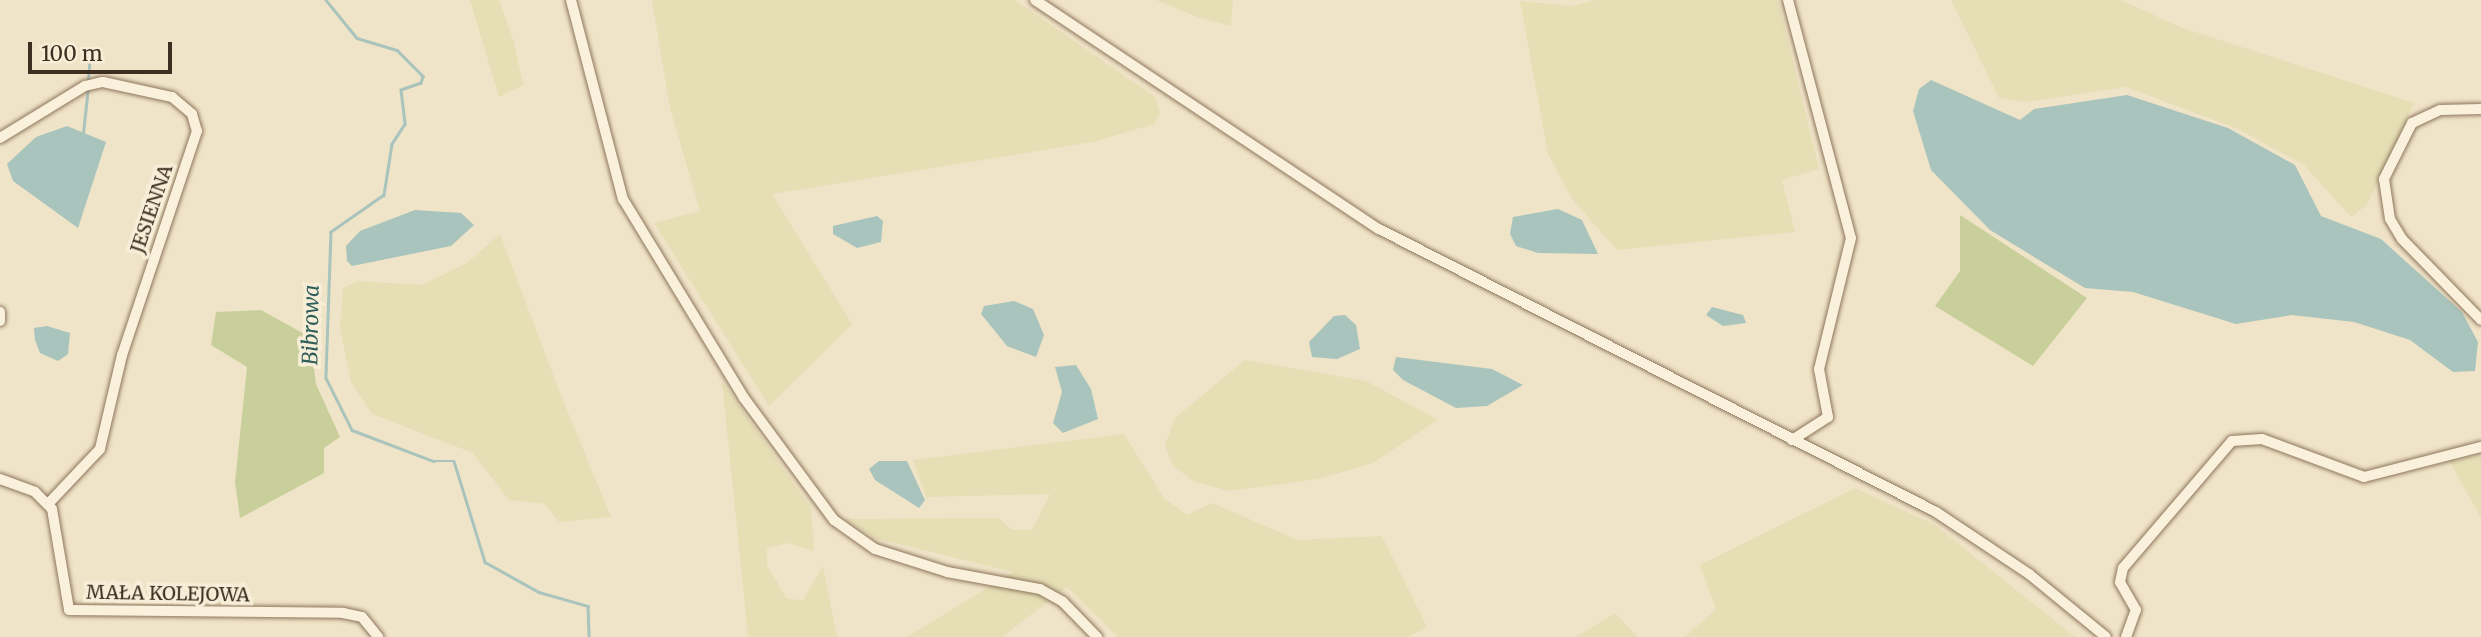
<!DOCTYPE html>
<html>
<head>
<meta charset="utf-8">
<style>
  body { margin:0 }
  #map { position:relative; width:2481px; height:637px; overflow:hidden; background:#f0e4c8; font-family:Merriweather,serif }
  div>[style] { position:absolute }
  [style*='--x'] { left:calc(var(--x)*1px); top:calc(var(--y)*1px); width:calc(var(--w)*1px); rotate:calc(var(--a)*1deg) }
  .farmland>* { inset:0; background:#e6deb5 }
  .green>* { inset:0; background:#c9cf9b }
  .water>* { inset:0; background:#a9c4bc }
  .stream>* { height:2.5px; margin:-1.25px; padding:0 1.25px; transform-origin:1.25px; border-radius:1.25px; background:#a9c4bc }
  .roads { filter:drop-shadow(0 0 2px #8d765c) drop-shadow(0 0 2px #8d765c) }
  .minor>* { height:10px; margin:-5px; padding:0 5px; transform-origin:5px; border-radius:5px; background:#faf1dc }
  span { translate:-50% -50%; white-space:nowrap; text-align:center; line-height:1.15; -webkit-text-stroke:7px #f7eed8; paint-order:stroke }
  .street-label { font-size:19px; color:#3d2e20 }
  .water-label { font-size:21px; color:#2f5d5a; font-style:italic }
  .scale { position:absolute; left:28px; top:42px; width:144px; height:32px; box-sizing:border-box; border:4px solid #3d2e20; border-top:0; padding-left:9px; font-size:21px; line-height:24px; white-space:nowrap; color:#3d2e20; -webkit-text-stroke:5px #f7eed8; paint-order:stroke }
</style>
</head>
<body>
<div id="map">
  <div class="farmland">
    <i style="clip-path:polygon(470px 0,499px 0,514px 42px,523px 85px,499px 97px)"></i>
    <i style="clip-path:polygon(652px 0,1015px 0,1155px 97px,1160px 114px,1154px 124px,1093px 142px,772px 194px,852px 324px,769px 406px,654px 223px,700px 211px,670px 108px)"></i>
    <i style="clip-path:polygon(1156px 0,1233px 0,1231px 26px,1200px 18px)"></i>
    <i style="clip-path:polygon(1596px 0,1778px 0,1819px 169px,1782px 180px,1795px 232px,1617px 250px,1572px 199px,1548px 154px,1520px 1px,1573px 6px)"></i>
    <i style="clip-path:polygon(1951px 0,2121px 0,2180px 27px,2414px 103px,2367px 205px,2351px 217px,2304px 165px,2238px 129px,2126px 87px,2027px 102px,1999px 98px)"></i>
    <i style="clip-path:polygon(500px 234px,560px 393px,611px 517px,559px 522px,545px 504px,509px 500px,473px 453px,372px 414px,351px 382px,340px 328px,343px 288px,358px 281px,422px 285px,467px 263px)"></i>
    <i style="clip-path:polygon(1245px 360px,1366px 381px,1438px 420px,1373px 463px,1318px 479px,1229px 491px,1195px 482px,1173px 466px,1165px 445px,1175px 418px)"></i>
    <i style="clip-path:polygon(722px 381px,811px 508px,814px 551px,788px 543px,767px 548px,767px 565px,787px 599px,803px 600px,823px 566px,837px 637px,748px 637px)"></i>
    <i style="clip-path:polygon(1124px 434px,1164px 498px,1187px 515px,1212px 503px,1298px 540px,1382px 536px,1427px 627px,1408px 637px,1118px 637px,1067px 587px,1002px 637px,907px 637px,1013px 572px,874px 538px,845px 519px,999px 518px,1012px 530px,1032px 530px,1050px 494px,926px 497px,913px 460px)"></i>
    <i style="clip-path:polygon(2481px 455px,2481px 518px,2450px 462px)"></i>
    <i style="clip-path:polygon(1855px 488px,1935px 525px,2075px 637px,1685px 637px,1716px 609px,1700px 565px)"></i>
    <i style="clip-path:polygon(1615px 613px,1638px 637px,1576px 637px)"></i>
  </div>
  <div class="green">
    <i style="clip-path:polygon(1960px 215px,2087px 298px,2033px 366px,1935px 306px,1960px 271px)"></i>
    <i style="clip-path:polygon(261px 310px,310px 337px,316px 384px,340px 437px,324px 448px,324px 473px,240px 518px,235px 482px,247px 367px,211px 345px,216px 312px)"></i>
  </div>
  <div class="water">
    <i style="clip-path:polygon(1931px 80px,2020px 120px,2034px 109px,2127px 95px,2228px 128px,2295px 165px,2321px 216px,2381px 239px,2462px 312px,2478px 342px,2475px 371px,2453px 372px,2410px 340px,2354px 322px,2292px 315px,2236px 324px,2133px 292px,2085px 288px,1990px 230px,1931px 170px,1913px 111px,1919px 89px)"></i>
    <i style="clip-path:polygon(67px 126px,106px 142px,78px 228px,13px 181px,7px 164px,36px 137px)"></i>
    <i style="clip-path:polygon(1558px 209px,1582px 220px,1598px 254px,1538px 253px,1516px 246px,1510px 234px,1513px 217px)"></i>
    <i style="clip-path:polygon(415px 210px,461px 213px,474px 225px,451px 246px,352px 266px,347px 261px,346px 246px,360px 231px)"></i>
    <i style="clip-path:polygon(877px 216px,883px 221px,881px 242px,857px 248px,833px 234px,833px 226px)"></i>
    <i style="clip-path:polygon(1014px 301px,1033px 309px,1044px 335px,1036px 357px,1007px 346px,981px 314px,984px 306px)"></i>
    <i style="clip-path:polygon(1712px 307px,1743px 315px,1746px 323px,1723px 326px,1706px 315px)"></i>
    <i style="clip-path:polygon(1345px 315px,1356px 325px,1360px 349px,1337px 359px,1312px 357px,1309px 342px,1334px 316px)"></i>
    <i style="clip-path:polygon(47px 326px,70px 333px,68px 354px,58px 361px,40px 353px,35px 340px,34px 328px)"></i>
    <i style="clip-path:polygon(1396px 357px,1492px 369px,1523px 385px,1487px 406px,1456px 408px,1403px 380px,1393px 370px)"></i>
    <i style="clip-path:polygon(1076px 365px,1091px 389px,1098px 419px,1063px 433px,1053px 423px,1062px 392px,1055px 367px)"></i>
    <i style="clip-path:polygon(879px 461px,907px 461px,925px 500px,919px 508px,875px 480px,869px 469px)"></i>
  </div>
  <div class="stream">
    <i style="--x:326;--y:0;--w:49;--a:50.8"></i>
    <i style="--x:357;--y:38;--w:42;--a:16.7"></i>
    <i style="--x:397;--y:50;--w:37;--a:45"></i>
    <i style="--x:423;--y:76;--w:7;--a:106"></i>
    <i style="--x:421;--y:83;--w:21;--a:161"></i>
    <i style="--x:401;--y:90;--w:34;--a:83"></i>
    <i style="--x:405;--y:124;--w:24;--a:123"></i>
    <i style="--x:392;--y:144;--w:52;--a:98.9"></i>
    <i style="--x:384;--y:195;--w:65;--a:145.1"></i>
    <i style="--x:331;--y:232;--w:146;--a:92"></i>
    <i style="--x:326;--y:378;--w:58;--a:63.4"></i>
    <i style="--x:352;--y:430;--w:87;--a:20.9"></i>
    <i style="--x:433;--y:461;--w:21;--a:0"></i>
    <i style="--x:454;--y:461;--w:106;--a:72.9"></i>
    <i style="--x:485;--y:562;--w:62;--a:29.1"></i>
    <i style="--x:539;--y:592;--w:51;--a:15.9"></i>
    <i style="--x:588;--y:606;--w:31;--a:88"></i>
    <i style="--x:88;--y:81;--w:28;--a:-86"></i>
    <i style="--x:83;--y:133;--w:46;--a:-83.8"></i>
  </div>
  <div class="roads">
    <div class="minor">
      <i style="--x:571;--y:0;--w:206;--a:75.4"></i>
      <i style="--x:623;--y:199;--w:233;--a:58.7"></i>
      <i style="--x:744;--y:398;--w:152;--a:53.6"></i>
      <i style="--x:834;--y:520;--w:50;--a:35.3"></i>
      <i style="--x:875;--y:549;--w:76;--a:17.7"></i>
      <i style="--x:947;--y:572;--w:95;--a:10.4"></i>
      <i style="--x:1040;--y:589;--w:26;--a:29"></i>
      <i style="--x:1063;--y:602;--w:49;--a:45.8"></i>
      <i style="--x:1035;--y:0;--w:413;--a:33.7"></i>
      <i style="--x:1379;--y:229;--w:625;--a:26.93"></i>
      <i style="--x:1936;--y:512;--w:112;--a:33.7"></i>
      <i style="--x:2029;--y:574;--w:99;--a:39.3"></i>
      <i style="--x:1788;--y:0;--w:246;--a:75.2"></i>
      <i style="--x:1851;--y:238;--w:135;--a:103.7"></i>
      <i style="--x:1819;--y:369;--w:49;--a:79.4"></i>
      <i style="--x:1828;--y:417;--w:43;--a:147.4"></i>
      <i style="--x:2481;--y:109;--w:41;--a:178.6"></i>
      <i style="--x:2440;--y:110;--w:31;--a:155"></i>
      <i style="--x:2412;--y:123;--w:63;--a:116.6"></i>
      <i style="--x:2384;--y:179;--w:40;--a:81.5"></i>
      <i style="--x:2390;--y:219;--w:23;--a:59"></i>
      <i style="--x:2402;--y:239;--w:113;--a:45.7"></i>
      <i style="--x:0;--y:138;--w:100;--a:-31.5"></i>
      <i style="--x:85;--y:86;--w:18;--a:-13"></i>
      <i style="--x:103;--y:82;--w:71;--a:12.3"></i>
      <i style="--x:172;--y:97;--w:26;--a:40"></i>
      <i style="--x:192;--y:114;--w:18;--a:74"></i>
      <i style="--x:197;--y:131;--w:236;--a:108.5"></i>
      <i style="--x:122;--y:355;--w:97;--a:103.2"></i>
      <i style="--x:100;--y:449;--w:76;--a:133.4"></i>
      <i style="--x:0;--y:312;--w:9;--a:90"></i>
      <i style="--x:0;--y:479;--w:37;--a:20"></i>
      <i style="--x:35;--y:492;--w:24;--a:45"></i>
      <i style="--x:52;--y:509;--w:102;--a:80.4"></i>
      <i style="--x:69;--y:610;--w:274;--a:0.6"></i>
      <i style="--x:343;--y:613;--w:19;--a:12"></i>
      <i style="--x:362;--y:617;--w:26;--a:51"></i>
      <i style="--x:2126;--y:637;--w:29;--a:-70"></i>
      <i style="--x:2136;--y:610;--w:32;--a:-120"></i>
      <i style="--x:2120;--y:582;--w:14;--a:-78"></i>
      <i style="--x:2123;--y:568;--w:167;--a:-49.4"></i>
      <i style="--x:2232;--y:441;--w:30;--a:-4"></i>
      <i style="--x:2262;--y:439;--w:109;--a:20.4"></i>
      <i style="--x:2364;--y:477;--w:121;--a:-14.4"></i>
    </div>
  </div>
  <div class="street-label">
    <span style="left:152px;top:209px;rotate:-71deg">JESIENNA</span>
    <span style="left:168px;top:594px;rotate:1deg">MAŁA KOLEJOWA</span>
  </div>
  <div class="water-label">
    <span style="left:311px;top:325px;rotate:-89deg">Bibrowa</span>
  </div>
  <div class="scale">100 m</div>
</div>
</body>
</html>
